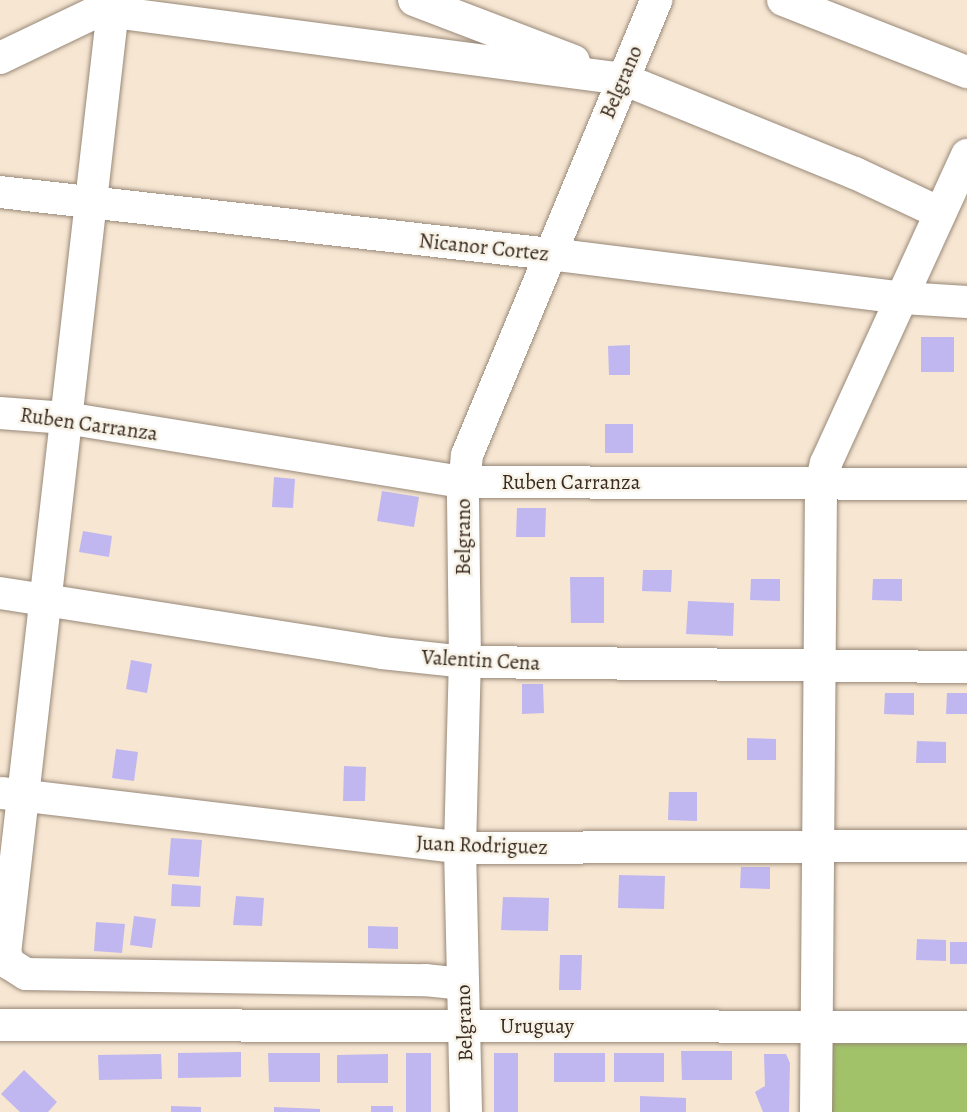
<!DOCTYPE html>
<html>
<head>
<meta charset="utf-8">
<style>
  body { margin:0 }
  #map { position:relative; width:967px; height:1112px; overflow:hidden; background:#f6e6d2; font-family:Alegreya,serif }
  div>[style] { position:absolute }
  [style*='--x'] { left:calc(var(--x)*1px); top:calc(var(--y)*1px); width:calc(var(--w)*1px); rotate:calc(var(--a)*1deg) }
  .green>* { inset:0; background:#a2c26a }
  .building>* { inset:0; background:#c1b7f0 }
  .roads { filter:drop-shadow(0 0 2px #988878) drop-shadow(0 0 2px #988878) }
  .minor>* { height:32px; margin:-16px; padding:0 16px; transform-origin:16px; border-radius:16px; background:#fff }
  span { translate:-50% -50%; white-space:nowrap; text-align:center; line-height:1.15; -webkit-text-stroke:5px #f7f3e8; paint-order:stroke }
  .street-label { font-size:21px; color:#3b2a1e }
</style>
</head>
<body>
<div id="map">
  <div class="green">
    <i style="clip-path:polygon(829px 1041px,967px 1042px,967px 1112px,830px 1112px)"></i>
  </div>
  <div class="building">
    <i style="clip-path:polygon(921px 337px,954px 337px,954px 372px,921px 372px)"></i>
    <i style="clip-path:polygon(630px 345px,630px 375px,609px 375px,608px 346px)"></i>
    <i style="clip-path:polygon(605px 424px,633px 424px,633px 453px,605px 453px)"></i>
    <i style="clip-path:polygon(274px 477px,295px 479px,293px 508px,272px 507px)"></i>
    <i style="clip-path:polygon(382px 491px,419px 497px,414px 527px,377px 521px)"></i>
    <i style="clip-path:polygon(517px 508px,546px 508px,545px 537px,516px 537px)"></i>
    <i style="clip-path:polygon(83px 531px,112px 536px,109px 557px,79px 552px)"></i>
    <i style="clip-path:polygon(643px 570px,672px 570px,671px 592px,642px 591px)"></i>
    <i style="clip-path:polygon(570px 577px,604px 577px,604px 623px,571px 623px)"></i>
    <i style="clip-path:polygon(751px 579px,780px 579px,780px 601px,750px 600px)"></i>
    <i style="clip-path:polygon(873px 579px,902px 579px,902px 601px,872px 600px)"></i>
    <i style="clip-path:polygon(688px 601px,734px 603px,733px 636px,686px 634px)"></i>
    <i style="clip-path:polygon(131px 660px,152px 664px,147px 693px,126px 689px)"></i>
    <i style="clip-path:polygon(522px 684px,543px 684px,544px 713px,522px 714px)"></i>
    <i style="clip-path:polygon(885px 693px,914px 693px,914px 715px,884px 714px)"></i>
    <i style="clip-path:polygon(947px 693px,967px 693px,967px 714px,946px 714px)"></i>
    <i style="clip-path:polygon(747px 738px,776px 739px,776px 760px,747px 760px)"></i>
    <i style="clip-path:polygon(917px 741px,946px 742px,946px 763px,916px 763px)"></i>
    <i style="clip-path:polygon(116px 749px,138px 752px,134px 781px,112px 778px)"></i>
    <i style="clip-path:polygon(344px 766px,366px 767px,365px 801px,343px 801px)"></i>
    <i style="clip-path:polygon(669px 792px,697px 792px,697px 821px,668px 820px)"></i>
    <i style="clip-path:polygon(171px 838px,202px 840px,199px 877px,168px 875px)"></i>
    <i style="clip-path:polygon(741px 867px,770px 867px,770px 889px,740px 888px)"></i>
    <i style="clip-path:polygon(619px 875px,665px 876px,664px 909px,618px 908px)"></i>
    <i style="clip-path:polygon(172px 884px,201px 886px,200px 907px,171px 906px)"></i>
    <i style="clip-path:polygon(236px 896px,264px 898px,262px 926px,233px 925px)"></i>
    <i style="clip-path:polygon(503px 897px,549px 898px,548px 931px,501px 930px)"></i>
    <i style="clip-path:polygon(134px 916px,156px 919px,152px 948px,130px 945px)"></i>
    <i style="clip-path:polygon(96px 922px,125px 924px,122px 953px,94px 951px)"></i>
    <i style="clip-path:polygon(368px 926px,398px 927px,398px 949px,368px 948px)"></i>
    <i style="clip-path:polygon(917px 939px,946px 940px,946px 961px,916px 960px)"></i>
    <i style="clip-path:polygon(950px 942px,967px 942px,967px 964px,950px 964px)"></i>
    <i style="clip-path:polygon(560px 955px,582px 955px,581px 990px,559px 990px)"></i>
    <i style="clip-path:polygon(681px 1051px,732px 1051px,732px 1080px,682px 1080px)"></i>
    <i style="clip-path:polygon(241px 1052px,241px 1077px,178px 1078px,178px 1053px)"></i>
    <i style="clip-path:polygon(268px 1053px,320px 1053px,320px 1082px,269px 1082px)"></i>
    <i style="clip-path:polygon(406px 1053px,431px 1053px,431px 1112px,406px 1112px)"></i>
    <i style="clip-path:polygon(494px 1053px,518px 1053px,518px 1112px,494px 1112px)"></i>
    <i style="clip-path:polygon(554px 1053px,605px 1053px,605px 1082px,554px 1082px)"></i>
    <i style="clip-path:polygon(614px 1053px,664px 1053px,664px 1082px,614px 1082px)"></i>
    <i style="clip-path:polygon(161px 1054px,162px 1079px,99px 1080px,98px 1055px)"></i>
    <i style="clip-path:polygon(388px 1054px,388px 1083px,337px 1083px,337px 1055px)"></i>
    <i style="clip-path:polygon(764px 1054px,786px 1054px,790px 1063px,789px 1112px,763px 1112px,755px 1092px,765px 1086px)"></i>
    <i style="clip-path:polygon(24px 1070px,57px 1102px,48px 1112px,20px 1112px,1px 1094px)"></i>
    <i style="clip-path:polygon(640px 1096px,686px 1098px,686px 1112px,640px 1112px)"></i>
    <i style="clip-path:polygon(171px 1106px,201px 1107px,201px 1112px,171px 1112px)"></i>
    <i style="clip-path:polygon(371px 1106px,393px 1106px,393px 1112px,371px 1112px)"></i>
    <i style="clip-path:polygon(274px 1107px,320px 1109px,320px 1112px,274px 1112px)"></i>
  </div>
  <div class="roads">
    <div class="minor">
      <i style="--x:114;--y:0;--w:959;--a:96.52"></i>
      <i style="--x:5;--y:953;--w:12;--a:66"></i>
      <i style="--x:10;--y:964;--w:19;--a:32"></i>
      <i style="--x:26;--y:974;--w:399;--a:0.9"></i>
      <i style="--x:425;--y:980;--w:37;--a:6"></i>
      <i style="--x:414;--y:0;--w:171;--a:20.9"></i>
      <i style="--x:783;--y:0;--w:198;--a:21.4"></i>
      <i style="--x:0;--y:58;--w:104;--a:-25.6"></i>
      <i style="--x:94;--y:13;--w:19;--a:-3"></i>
      <i style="--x:113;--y:12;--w:514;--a:7.48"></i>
      <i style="--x:623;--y:79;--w:250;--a:22.1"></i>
      <i style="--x:855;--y:173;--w:94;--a:25.2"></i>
      <i style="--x:0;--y:192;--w:553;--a:6.43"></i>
      <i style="--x:550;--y:254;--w:356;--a:7.1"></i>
      <i style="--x:903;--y:298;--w:64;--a:3.6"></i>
      <i style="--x:0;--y:413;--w:66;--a:4.3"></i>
      <i style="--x:66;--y:418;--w:402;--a:9.2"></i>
      <i style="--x:463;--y:482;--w:504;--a:0.23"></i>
      <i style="--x:0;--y:593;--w:387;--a:8.9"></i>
      <i style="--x:382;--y:653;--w:83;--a:6.2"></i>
      <i style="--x:465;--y:662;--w:502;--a:0.57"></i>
      <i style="--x:2;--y:793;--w:461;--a:6.8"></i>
      <i style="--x:460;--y:848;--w:507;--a:-0.23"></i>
      <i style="--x:0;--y:1025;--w:967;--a:0.12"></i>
      <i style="--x:466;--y:1112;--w:264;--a:-91.3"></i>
      <i style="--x:460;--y:848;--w:186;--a:-88.5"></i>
      <i style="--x:465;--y:662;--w:167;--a:-90.7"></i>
      <i style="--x:463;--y:495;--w:40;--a:-84.3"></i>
      <i style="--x:467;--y:455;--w:493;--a:-67.4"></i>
      <i style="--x:816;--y:1112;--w:629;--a:-89.54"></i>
      <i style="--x:821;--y:483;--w:21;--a:-76"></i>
      <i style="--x:826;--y:463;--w:339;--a:-65.4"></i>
    </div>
  </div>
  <div class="street-label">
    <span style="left:621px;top:82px;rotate:-67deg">Belgrano</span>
    <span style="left:484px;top:247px;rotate:6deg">Nicanor Cortez</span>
    <span style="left:89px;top:424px;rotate:8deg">Ruben Carranza</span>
    <span style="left:571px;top:482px">Ruben Carranza</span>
    <span style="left:463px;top:537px;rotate:-90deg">Belgrano</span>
    <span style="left:481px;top:660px;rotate:3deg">Valentin Cena</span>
    <span style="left:482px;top:845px;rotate:2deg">Juan Rodriguez</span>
    <span style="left:464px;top:1023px;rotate:-92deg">Belgrano</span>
    <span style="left:537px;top:1026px">Uruguay</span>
  </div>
</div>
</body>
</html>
